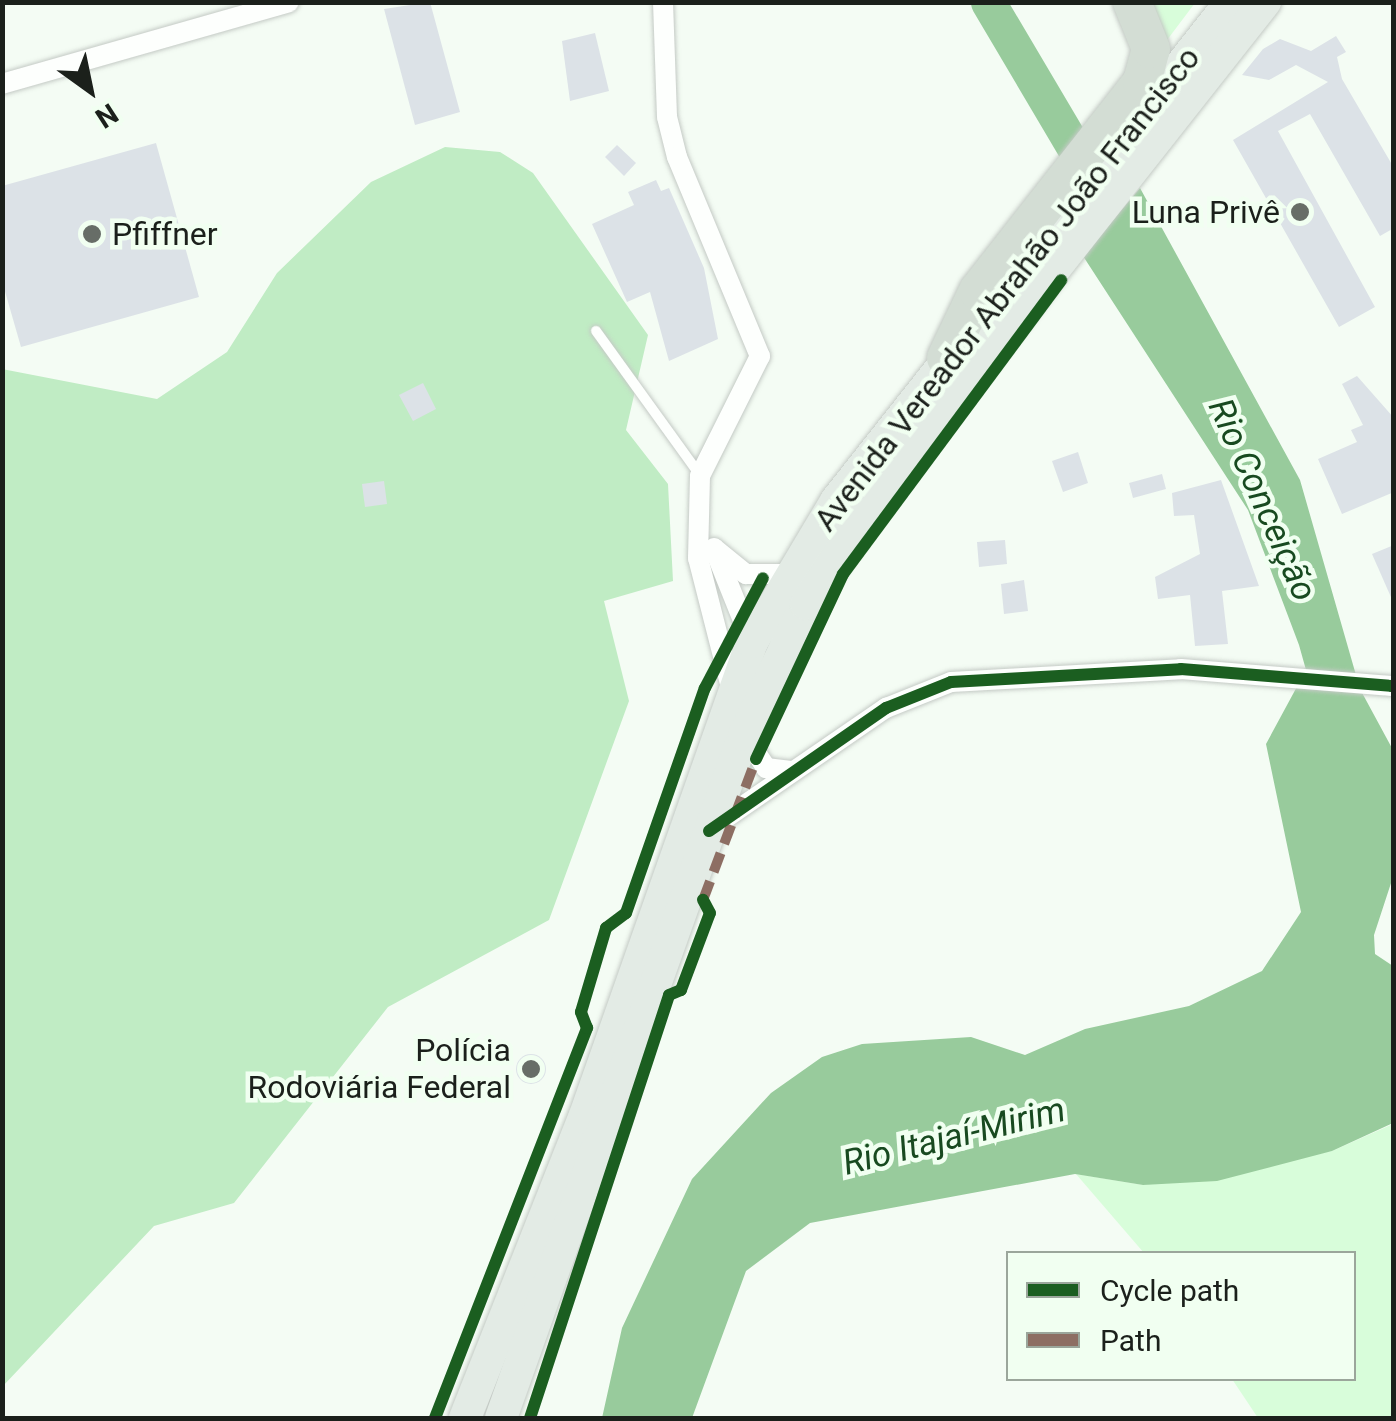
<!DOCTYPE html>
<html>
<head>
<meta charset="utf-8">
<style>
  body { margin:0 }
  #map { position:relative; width:1396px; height:1421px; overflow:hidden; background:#f4fcf4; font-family:Roboto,sans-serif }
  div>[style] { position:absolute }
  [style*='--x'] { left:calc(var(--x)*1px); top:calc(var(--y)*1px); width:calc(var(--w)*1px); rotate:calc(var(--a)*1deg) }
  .green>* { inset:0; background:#d8fdda }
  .forest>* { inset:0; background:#c0ecc4 }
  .water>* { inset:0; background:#98cb9c }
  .river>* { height:35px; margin:-17.5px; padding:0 17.5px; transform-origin:17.5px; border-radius:17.5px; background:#98cb9c }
  .building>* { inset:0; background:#dce2e7 }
  .round { border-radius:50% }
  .roads { filter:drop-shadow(0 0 2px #c4cac5) drop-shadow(0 0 2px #c4cac5) }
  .service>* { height:10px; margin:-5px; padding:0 5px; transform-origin:5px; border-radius:5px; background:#fdfffd }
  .minor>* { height:20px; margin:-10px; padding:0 10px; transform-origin:10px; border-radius:10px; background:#fdfffd }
  .primary>* { height:32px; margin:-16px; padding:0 16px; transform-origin:16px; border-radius:16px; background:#e3ebe5 }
  .motorway>* { height:38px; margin:-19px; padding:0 19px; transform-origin:19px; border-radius:19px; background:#d3ddd4 }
  .quiet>* { height:10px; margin-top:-5px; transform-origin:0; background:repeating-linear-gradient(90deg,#8d6e63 0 20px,transparent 0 30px) }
  .cycleway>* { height:12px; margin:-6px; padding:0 6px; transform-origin:6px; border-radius:6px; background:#1b5e20 }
  .dots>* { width:28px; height:28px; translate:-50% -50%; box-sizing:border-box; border:5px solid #f1fff1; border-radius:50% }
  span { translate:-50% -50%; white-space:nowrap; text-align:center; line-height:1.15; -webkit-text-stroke:9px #f1fff1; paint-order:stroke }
  .poi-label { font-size:32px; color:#1b201b }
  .right { translate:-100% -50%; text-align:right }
  .left { translate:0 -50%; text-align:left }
  .street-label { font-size:32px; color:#1b201b }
  .water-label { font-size:35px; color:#184a20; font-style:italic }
  .frame { position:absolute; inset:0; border:5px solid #1b201b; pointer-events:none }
  .legend { position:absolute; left:1006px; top:1251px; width:350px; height:130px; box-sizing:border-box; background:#f1fff1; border:2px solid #9ba69b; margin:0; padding:12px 18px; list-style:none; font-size:30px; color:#1b201b }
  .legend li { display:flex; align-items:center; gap:20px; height:50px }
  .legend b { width:50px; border:2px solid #9ba69b }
  .north { position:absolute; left:40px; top:40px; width:100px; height:100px; -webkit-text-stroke:8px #f1fff1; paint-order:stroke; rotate:147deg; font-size:28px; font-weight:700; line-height:40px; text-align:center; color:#1b201b }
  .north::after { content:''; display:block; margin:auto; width:35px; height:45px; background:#1b201b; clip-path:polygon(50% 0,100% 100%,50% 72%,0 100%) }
</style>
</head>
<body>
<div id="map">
  <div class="green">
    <i style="clip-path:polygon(1140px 3px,1195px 3px,1161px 48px)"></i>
    <i style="clip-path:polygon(1393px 1124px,1393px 1418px,1258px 1418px,1232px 1379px,1354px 1378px,1354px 1254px,1144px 1253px,1076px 1174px,1143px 1185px,1332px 1151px)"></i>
  </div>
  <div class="forest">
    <i style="clip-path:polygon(445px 147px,500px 152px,533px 173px,648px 335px,626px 430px,668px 484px,673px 581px,604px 601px,629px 701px,549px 920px,388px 1007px,234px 1203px,154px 1226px,3px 1386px,2px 369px,157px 399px,227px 352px,277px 273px,371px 182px)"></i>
  </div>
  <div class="water">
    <i style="clip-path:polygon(1140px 188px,1300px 480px,1360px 689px,1393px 750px,1393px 877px,1374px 935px,1375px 954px,1393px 966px,1393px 1123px,1332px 1151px,1217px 1181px,1143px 1185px,1075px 1174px,810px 1223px,746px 1271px,692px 1418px,602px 1418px,622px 1328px,692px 1179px,771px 1093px,822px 1057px,862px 1044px,971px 1037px,1025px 1055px,1085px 1029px,1189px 1006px,1262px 971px,1301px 912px,1266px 744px,1306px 670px,1299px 645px,1248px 510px,1083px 256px)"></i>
  </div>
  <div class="river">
    <i style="--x:988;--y:2;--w:210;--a:59.4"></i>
  </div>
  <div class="building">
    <i style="clip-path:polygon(430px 2px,460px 112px,415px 125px,384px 9px)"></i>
    <i style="clip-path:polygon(595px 33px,609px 91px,570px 101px,562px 41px)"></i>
    <i style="clip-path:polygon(1336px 36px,1346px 52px,1337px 57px,1342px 79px,1394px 168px,1394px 228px,1380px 236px,1310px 114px,1278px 131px,1375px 307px,1339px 327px,1233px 140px,1328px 82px,1296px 65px,1269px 80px,1242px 75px,1263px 49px,1280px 39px,1311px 51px)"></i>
    <i style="clip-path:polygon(156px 143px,199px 297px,21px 347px,2px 281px,2px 186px)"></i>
    <i style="clip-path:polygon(617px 145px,636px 163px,624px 176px,605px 157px)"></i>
    <i style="clip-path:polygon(656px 180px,661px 191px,669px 188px,704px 268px,718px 339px,669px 361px,650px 292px,627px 302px,592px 224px,634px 205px,628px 192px)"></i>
    <i style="clip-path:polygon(1357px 376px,1394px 418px,1394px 492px,1342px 514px,1318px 459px,1357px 442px,1351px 430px,1363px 425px,1342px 384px)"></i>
    <i style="clip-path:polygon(423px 383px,436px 409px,413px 421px,399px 395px)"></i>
    <i style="clip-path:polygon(1078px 452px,1088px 483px,1063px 492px,1052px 461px)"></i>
    <i style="clip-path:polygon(1162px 474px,1166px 489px,1133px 498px,1129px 483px)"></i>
    <i style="clip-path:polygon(1221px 480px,1259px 586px,1222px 591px,1228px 644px,1195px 646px,1190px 595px,1158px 599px,1155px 577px,1200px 554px,1194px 515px,1174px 516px,1172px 493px)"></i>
    <i style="clip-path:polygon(384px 481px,387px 504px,365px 507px,362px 484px)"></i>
    <i style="clip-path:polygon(1005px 540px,1007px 564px,979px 567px,977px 542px)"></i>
    <i style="clip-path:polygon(1394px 545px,1394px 604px,1372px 554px)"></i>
    <i style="clip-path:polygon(1024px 580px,1028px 611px,1004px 614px,1001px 584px)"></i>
    <i class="round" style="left:516px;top:1054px;width:30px;height:30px"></i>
  </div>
  <div class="roads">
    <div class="service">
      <i style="--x:596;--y:331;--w:178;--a:54.2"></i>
    </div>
    <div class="minor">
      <i style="--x:663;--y:2;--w:115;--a:88"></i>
      <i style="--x:667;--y:117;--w:41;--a:76"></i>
      <i style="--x:677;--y:157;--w:216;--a:67.4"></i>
      <i style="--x:760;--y:356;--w:134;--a:116.6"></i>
      <i style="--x:700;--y:476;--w:82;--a:91.4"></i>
      <i style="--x:698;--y:558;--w:137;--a:75.7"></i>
      <i style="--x:2;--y:84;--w:298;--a:-15.9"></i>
      <i style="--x:714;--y:548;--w:108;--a:68.2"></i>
      <i style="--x:715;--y:549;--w:40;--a:39"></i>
      <i style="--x:746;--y:574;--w:44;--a:0"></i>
      <i style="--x:744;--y:735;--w:40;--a:56"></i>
      <i style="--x:766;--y:768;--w:25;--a:7"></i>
      <i style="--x:714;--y:826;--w:209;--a:-34.5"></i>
      <i style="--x:886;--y:708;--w:70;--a:-21.8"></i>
      <i style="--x:951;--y:682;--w:230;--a:-3.2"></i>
      <i style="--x:1181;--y:669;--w:214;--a:4.6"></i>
    </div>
    <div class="primary">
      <i style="--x:465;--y:1418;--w:323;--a:-68.4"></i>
      <i style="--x:584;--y:1118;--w:505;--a:-70.56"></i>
      <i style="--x:752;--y:642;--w:164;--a:-59.2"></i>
      <i style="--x:836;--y:501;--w:636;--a:-51.64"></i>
      <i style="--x:501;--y:1418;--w:725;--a:-70.42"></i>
      <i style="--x:744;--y:735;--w:145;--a:-64.7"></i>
      <i style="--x:806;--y:604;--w:144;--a:-56.6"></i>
      <i style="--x:885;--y:484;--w:614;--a:-51.75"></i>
    </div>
    <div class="motorway">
      <i style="--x:946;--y:358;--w:74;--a:-64.5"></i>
      <i style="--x:978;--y:291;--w:266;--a:-51.9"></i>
      <i style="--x:1142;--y:82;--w:34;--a:-75"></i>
      <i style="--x:1151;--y:49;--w:51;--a:-112"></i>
    </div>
  </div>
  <div class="quiet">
    <i style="--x:703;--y:900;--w:151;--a:-69.4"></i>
  </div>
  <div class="cycleway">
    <i style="--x:756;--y:759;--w:204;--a:-64.8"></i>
    <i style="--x:843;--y:574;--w:366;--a:-53.4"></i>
    <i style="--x:709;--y:831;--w:216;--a:-34.8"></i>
    <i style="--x:886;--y:708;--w:70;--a:-21.8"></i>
    <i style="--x:951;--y:682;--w:230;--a:-3.2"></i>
    <i style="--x:1181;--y:669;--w:214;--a:4.6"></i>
    <i style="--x:435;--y:1418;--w:419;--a:-68.7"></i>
    <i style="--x:587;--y:1028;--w:17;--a:-111"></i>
    <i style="--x:581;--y:1012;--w:88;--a:-73.4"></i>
    <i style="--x:606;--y:928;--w:25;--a:-37"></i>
    <i style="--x:626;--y:913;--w:238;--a:-70.7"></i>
    <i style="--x:705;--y:688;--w:124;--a:-62.2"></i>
    <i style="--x:530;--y:1418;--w:445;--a:-71.8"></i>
    <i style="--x:669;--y:995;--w:13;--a:-23"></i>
    <i style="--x:681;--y:990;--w:82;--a:-69.4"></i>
    <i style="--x:710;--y:913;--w:15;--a:-118"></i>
  </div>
  <div class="dots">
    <i style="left:1300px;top:212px;background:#676d67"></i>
    <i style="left:92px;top:234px;background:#676d67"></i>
    <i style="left:531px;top:1069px;background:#676d67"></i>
  </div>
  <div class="poi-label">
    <span class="right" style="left:1280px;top:212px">Luna Privê</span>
    <span class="left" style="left:112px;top:234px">Pfiffner</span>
    <span class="right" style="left:511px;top:1069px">Polícia<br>Rodoviária Federal</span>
  </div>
  <div class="street-label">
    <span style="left:1007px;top:289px;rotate:-52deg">Avenida Vereador Abrahão João Francisco</span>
  </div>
  <div class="water-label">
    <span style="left:1262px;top:500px;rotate:66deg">Rio Conceição</span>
    <span style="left:954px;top:1137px;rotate:-14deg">Rio Itajaí-Mirim</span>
  </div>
  <div class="frame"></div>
  <ul class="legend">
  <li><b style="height:12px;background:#1b5e20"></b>Cycle path</li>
  <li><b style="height:12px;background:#8d6e63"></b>Path</li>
  </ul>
  <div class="north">N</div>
</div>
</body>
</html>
